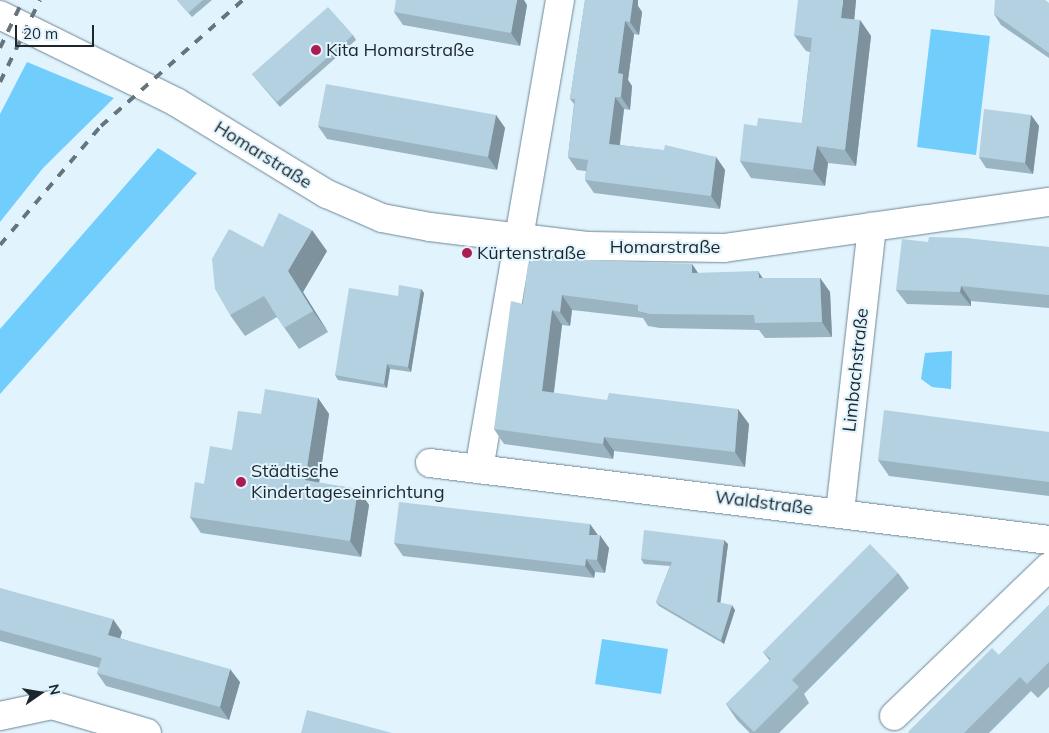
<!DOCTYPE html>
<html>
<head>
<meta charset="utf-8">
<style>
  body { margin:0 }
  #map { position:relative; width:1049px; height:733px; overflow:hidden; background:#e1f3fd; font-family:Mulish,sans-serif }
  div>[style] { position:absolute }
  [style*='--x'] { left:calc(var(--x)*1px); top:calc(var(--y)*1px); width:calc(var(--w)*1px); rotate:calc(var(--a)*1deg) }
  .green>* { inset:0; background:#71cdfc }
  .roads { filter:drop-shadow(0 0 1px #6c8796) drop-shadow(0 0 1px #6c8796) }
  .minor>* { height:28px; margin:-14px; padding:0 14px; transform-origin:14px; border-radius:14px; background:#fff }
  .rail>* { height:4px; margin-top:-2px; transform-origin:0; background:repeating-linear-gradient(90deg,#66747b 0 9px,transparent 0 18px) }
  .wall>* { inset:0; background:#9bb4c2 }
  .shaded-wall>* { inset:0; background:#7e929e }
  .building>* { inset:0; background:#b4d1e1 }
  .dots>* { width:14px; height:14px; translate:-50% -50%; box-sizing:border-box; border:2px solid #e1f3fd; border-radius:50% }
  span { translate:-50% -50%; white-space:nowrap; text-align:center; line-height:1.15; -webkit-text-stroke:4px #e1f3fd; paint-order:stroke }
  .poi-label { font-size:18px; color:#1b272d }
  .left { translate:0 -50%; text-align:left }
  .street-label { font-size:18px; color:#1b272d }
  .north { position:absolute; left:15px; top:668px; width:50px; height:50px; -webkit-text-stroke:4px #e1f3fd; paint-order:stroke; rotate:77deg; font-size:14px; font-weight:700; line-height:20px; text-align:center; color:#1b272d }
  .north::after { content:''; display:block; margin:auto; width:18px; height:22px; background:#1b272d; clip-path:polygon(50% 0,100% 100%,50% 72%,0 100%) }
  .scale { position:absolute; left:15px; top:25px; width:79px; height:22px; box-sizing:border-box; border:2px solid #1b272d; border-top:0; padding-left:6px; font-size:15px; line-height:18px; white-space:nowrap; color:#1b272d; -webkit-text-stroke:4px #e1f3fd; paint-order:stroke }
</style>
</head>
<body>
<div id="map">
  <div class="green">
    <i style="clip-path:polygon(931px 29px,990px 36px,976px 155px,917px 147px)"></i>
    <i style="clip-path:polygon(27px 62px,114px 98px,43px 168px,0 222px,0 114px)"></i>
    <i style="clip-path:polygon(158px 148px,197px 173px,0 394px,0 329px)"></i>
    <i style="clip-path:polygon(952px 351px,951px 389px,932px 387px,921px 379px,925px 353px)"></i>
    <i style="clip-path:polygon(602px 639px,668px 649px,661px 694px,595px 684px)"></i>
  </div>
  <div class="roads">
    <div class="minor">
      <i style="--x:0;--y:15;--w:196;--a:26.3"></i>
      <i style="--x:176;--y:102;--w:177;--a:31.4"></i>
      <i style="--x:327;--y:194;--w:60;--a:23.6"></i>
      <i style="--x:382;--y:218;--w:49;--a:10.6"></i>
      <i style="--x:430;--y:227;--w:158;--a:6.9"></i>
      <i style="--x:587;--y:246;--w:137;--a:0.8"></i>
      <i style="--x:724;--y:248;--w:328;--a:-8.1"></i>
      <i style="--x:430;--y:463;--w:624;--a:7.09"></i>
      <i style="--x:479;--y:469;--w:476;--a:-80.2"></i>
      <i style="--x:840;--y:512;--w:287;--a:-83.6"></i>
      <i style="--x:0;--y:716;--w:53;--a:-11.9"></i>
      <i style="--x:52;--y:705;--w:99;--a:16.4"></i>
      <i style="--x:894;--y:716;--w:215;--a:-43.9"></i>
    </div>
  </div>
  <div class="rail">
    <i style="--x:0;--y:48;--w:53;--a:-64.4"></i>
    <i style="--x:0;--y:82;--w:91;--a:-64"></i>
    <i style="--x:0;--y:245;--w:156;--a:-49.7"></i>
    <i style="--x:101;--y:126;--w:190;--a:-41.6"></i>
  </div>
  <div class="wall">
    <i style="clip-path:polygon(177px 0,212px 0,192px 17px)"></i>
    <i style="clip-path:polygon(585px 0,638px 6px,642px 12px,639px 35px,634px 34px,628px 80px,632px 86px,630px 110px,624px 109px,620px 145px,716px 157px,725px 170px,720px 209px,594px 193px,585px 180px,586px 171px,577px 170px,568px 157px,574px 104px,570px 99px)"></i>
    <i style="clip-path:polygon(856px 0,854px 20px,860px 20px,871px 36px,856px 166px,828px 163px,825px 186px,751px 178px,740px 161px,757px 126px,802px 123px,810px 52px,806px 51px,794px 35px)"></i>
    <i style="clip-path:polygon(1049px 3px,1049px 58px,1001px 25px,994px 14px)"></i>
    <i style="clip-path:polygon(527px 5px,520px 46px,403px 25px,394px 12px)"></i>
    <i style="clip-path:polygon(353px 35px,356px 40px,280px 107px,252px 74px)"></i>
    <i style="clip-path:polygon(496px 115px,505px 128px,497px 170px,327px 139px,318px 126px)"></i>
    <i style="clip-path:polygon(1031px 115px,1039px 126px,1033px 174px,986px 168px,979px 157px)"></i>
    <i style="clip-path:polygon(928px 242px,1049px 247px,1049px 308px,971px 301px,971px 306px,907px 304px,896px 290px)"></i>
    <i style="clip-path:polygon(263px 247px,327px 251px,303px 292px,328px 332px,299px 349px,277px 317px,245px 336px,230px 315px)"></i>
    <i style="clip-path:polygon(692px 264px,698px 273px,763px 278px,820px 278px,830px 292px,832px 337px,765px 338px,759px 330px,660px 328px,648px 326px,643px 318px,572px 310px,570px 326px,562px 325px,554px 393px,749px 424px,745px 467px,614px 451px,613px 459px,504px 444px,494px 429px,523px 304px)"></i>
    <i style="clip-path:polygon(421px 289px,424px 293px,411px 372px,390px 369px,387px 388px,338px 380px,335px 375px,398px 296px)"></i>
    <i style="clip-path:polygon(318px 398px,329px 414px,319px 483px,358px 489px,369px 505px,361px 557px,201px 533px,190px 517px,204px 484px,261px 414px)"></i>
    <i style="clip-path:polygon(1049px 432px,1049px 496px,889px 476px,878px 460px)"></i>
    <i style="clip-path:polygon(590px 524px,598px 535px,609px 548px,605px 573px,595px 572px,594px 578px,403px 556px,394px 543px)"></i>
    <i style="clip-path:polygon(728px 544px,720px 603px,735px 610px,724px 644px,659px 606px,656px 602px,670px 566px,644px 564px,641px 559px)"></i>
    <i style="clip-path:polygon(898px 573px,909px 588px,804px 694px,809px 703px,779px 733px,750px 733px,737px 720px,726px 704px,770px 661px,763px 652px)"></i>
    <i style="clip-path:polygon(0 588px,122px 632px,120px 638px,240px 682px,229px 720px,106px 686px,97px 673px,99px 668px,0 641px)"></i>
    <i style="clip-path:polygon(1049px 605px,1049px 687px,1038px 698px,1031px 691px,989px 733px,909px 733px,999px 655px)"></i>
  </div>
  <div class="shaded-wall">
    <i style="clip-path:polygon(517px 0,524px 0,527px 5px,520px 46px,511px 33px)"></i>
    <i style="clip-path:polygon(629px 0,638px 0,638px 6px,642px 12px,639px 35px,630px 22px)"></i>
    <i style="clip-path:polygon(843px 0,856px 0,853px 34px,841px 18px)"></i>
    <i style="clip-path:polygon(860px 20px,871px 36px,856px 166px,845px 150px)"></i>
    <i style="clip-path:polygon(625px 21px,634px 34px,628px 80px,632px 86px,630px 110px,621px 97px,618px 73px)"></i>
    <i style="clip-path:polygon(615px 97px,624px 109px,618px 157px,609px 144px)"></i>
    <i style="clip-path:polygon(496px 115px,505px 128px,497px 170px,488px 157px)"></i>
    <i style="clip-path:polygon(1031px 115px,1039px 126px,1033px 174px,1025px 163px)"></i>
    <i style="clip-path:polygon(817px 146px,828px 163px,825px 186px,813px 170px)"></i>
    <i style="clip-path:polygon(716px 157px,725px 170px,720px 209px,711px 196px)"></i>
    <i style="clip-path:polygon(312px 230px,327px 251px,303px 292px,328px 332px,313px 311px,288px 271px)"></i>
    <i style="clip-path:polygon(692px 264px,702px 279px,692px 273px)"></i>
    <i style="clip-path:polygon(758px 271px,768px 286px,759px 278px)"></i>
    <i style="clip-path:polygon(820px 278px,830px 292px,832px 337px,822px 322px)"></i>
    <i style="clip-path:polygon(961px 286px,971px 301px,971px 306px,960px 292px)"></i>
    <i style="clip-path:polygon(421px 289px,424px 293px,411px 372px,408px 367px)"></i>
    <i style="clip-path:polygon(562px 295px,572px 310px,570px 326px,560px 312px)"></i>
    <i style="clip-path:polygon(552px 310px,562px 325px,552px 405px,542px 391px)"></i>
    <i style="clip-path:polygon(387px 364px,390px 369px,387px 388px,384px 384px)"></i>
    <i style="clip-path:polygon(318px 398px,329px 414px,317px 497px,305px 480px)"></i>
    <i style="clip-path:polygon(738px 409px,749px 424px,745px 467px,735px 452px)"></i>
    <i style="clip-path:polygon(604px 437px,614px 451px,613px 459px,603px 444px)"></i>
    <i style="clip-path:polygon(358px 489px,369px 505px,361px 557px,350px 541px)"></i>
    <i style="clip-path:polygon(590px 524px,599px 537px,589px 535px)"></i>
    <i style="clip-path:polygon(600px 535px,609px 548px,605px 573px,597px 560px)"></i>
    <i style="clip-path:polygon(724px 540px,728px 544px,720px 606px,717px 602px)"></i>
    <i style="clip-path:polygon(586px 559px,595px 572px,594px 578px,585px 566px)"></i>
    <i style="clip-path:polygon(732px 605px,735px 610px,724px 644px,721px 640px)"></i>
    <i style="clip-path:polygon(113px 619px,122px 632px,117px 648px,108px 635px)"></i>
    <i style="clip-path:polygon(230px 669px,240px 682px,229px 720px,220px 707px)"></i>
  </div>
  <div class="building">
    <i style="clip-path:polygon(177px 0,203px 0,188px 13px)"></i>
    <i style="clip-path:polygon(396px 0,517px 0,511px 33px,394px 12px)"></i>
    <i style="clip-path:polygon(585px 0,633px 0,630px 22px,625px 21px,618px 73px,623px 74px,621px 97px,615px 97px,609px 144px,664px 150px,665px 145px,716px 157px,711px 196px,585px 180px,588px 160px,568px 157px,575px 99px,570px 99px)"></i>
    <i style="clip-path:polygon(798px 0,843px 0,841px 18px,860px 20px,845px 150px,817px 146px,813px 170px,740px 161px,744px 124px,757px 126px,758px 118px,802px 123px,812px 38px,794px 35px)"></i>
    <i style="clip-path:polygon(995px 0,1045px 0,1049px 3px,1049px 53px,994px 14px)"></i>
    <i style="clip-path:polygon(328px 7px,353px 35px,277px 102px,252px 74px)"></i>
    <i style="clip-path:polygon(326px 84px,496px 115px,488px 157px,318px 126px)"></i>
    <i style="clip-path:polygon(984px 109px,1031px 115px,1025px 163px,979px 157px)"></i>
    <i style="clip-path:polygon(279px 213px,312px 230px,288px 271px,313px 311px,284px 328px,264px 296px,230px 315px,215px 289px,212px 259px,229px 229px,263px 247px)"></i>
    <i style="clip-path:polygon(929px 237px,966px 238px,1049px 247px,1049px 295px,961px 286px,960px 292px,896px 290px,902px 239px,928px 242px)"></i>
    <i style="clip-path:polygon(538px 258px,692px 264px,692px 273px,758px 271px,759px 278px,820px 278px,822px 322px,755px 323px,754px 315px,650px 314px,638px 311px,638px 305px,562px 295px,560px 312px,552px 310px,542px 391px,607px 400px,609px 393px,738px 409px,735px 452px,604px 437px,603px 444px,494px 429px,511px 301px,523px 304px,528px 264px)"></i>
    <i style="clip-path:polygon(399px 285px,421px 289px,408px 367px,387px 364px,384px 384px,335px 375px,349px 288px,398px 296px)"></i>
    <i style="clip-path:polygon(265px 389px,318px 398px,305px 480px,358px 489px,350px 541px,190px 517px,195px 482px,204px 484px,210px 446px,232px 450px,238px 411px,261px 414px)"></i>
    <i style="clip-path:polygon(884px 410px,1049px 432px,1049px 482px,878px 460px)"></i>
    <i style="clip-path:polygon(399px 502px,590px 524px,589px 535px,600px 535px,597px 560px,586px 559px,585px 566px,394px 543px)"></i>
    <i style="clip-path:polygon(644px 530px,724px 540px,717px 602px,732px 605px,721px 640px,656px 602px,672px 562px,641px 559px)"></i>
    <i style="clip-path:polygon(870px 544px,898px 573px,792px 680px,799px 687px,754px 732px,726px 704px,771px 659px,763px 652px)"></i>
    <i style="clip-path:polygon(0 588px,113px 619px,108px 635px,230px 669px,220px 707px,97px 673px,102px 658px,0 630px)"></i>
    <i style="clip-path:polygon(1049px 605px,1049px 662px,1027px 684px,1020px 677px,964px 733px,909px 733px,908px 732px,992px 648px,999px 655px)"></i>
    <i style="clip-path:polygon(307px 710px,392px 733px,301px 733px)"></i>
  </div>
  <div class="dots">
    <i style="left:316px;top:50px;background:#ad1c51"></i>
    <i style="left:467px;top:253px;background:#ad1c51"></i>
    <i style="left:241px;top:482px;background:#ad1c51"></i>
  </div>
  <div class="poi-label">
    <span class="left" style="left:326px;top:50px">Kita Homarstraße</span>
    <span class="left" style="left:477px;top:253px">Kürtenstraße</span>
    <span class="left" style="left:251px;top:482px">Städtische<br>Kindertageseinrichtung</span>
  </div>
  <div class="street-label">
    <span style="left:263px;top:155px;rotate:32deg">Homarstraße</span>
    <span style="left:665px;top:247px">Homarstraße</span>
    <span style="left:856px;top:370px;rotate:-84deg">Limbachstraße</span>
    <span style="left:764px;top:503px;rotate:7deg">Waldstraße</span>
  </div>
  <div class="north">N</div>
  <div class="scale">20 m</div>
</div>
</body>
</html>
